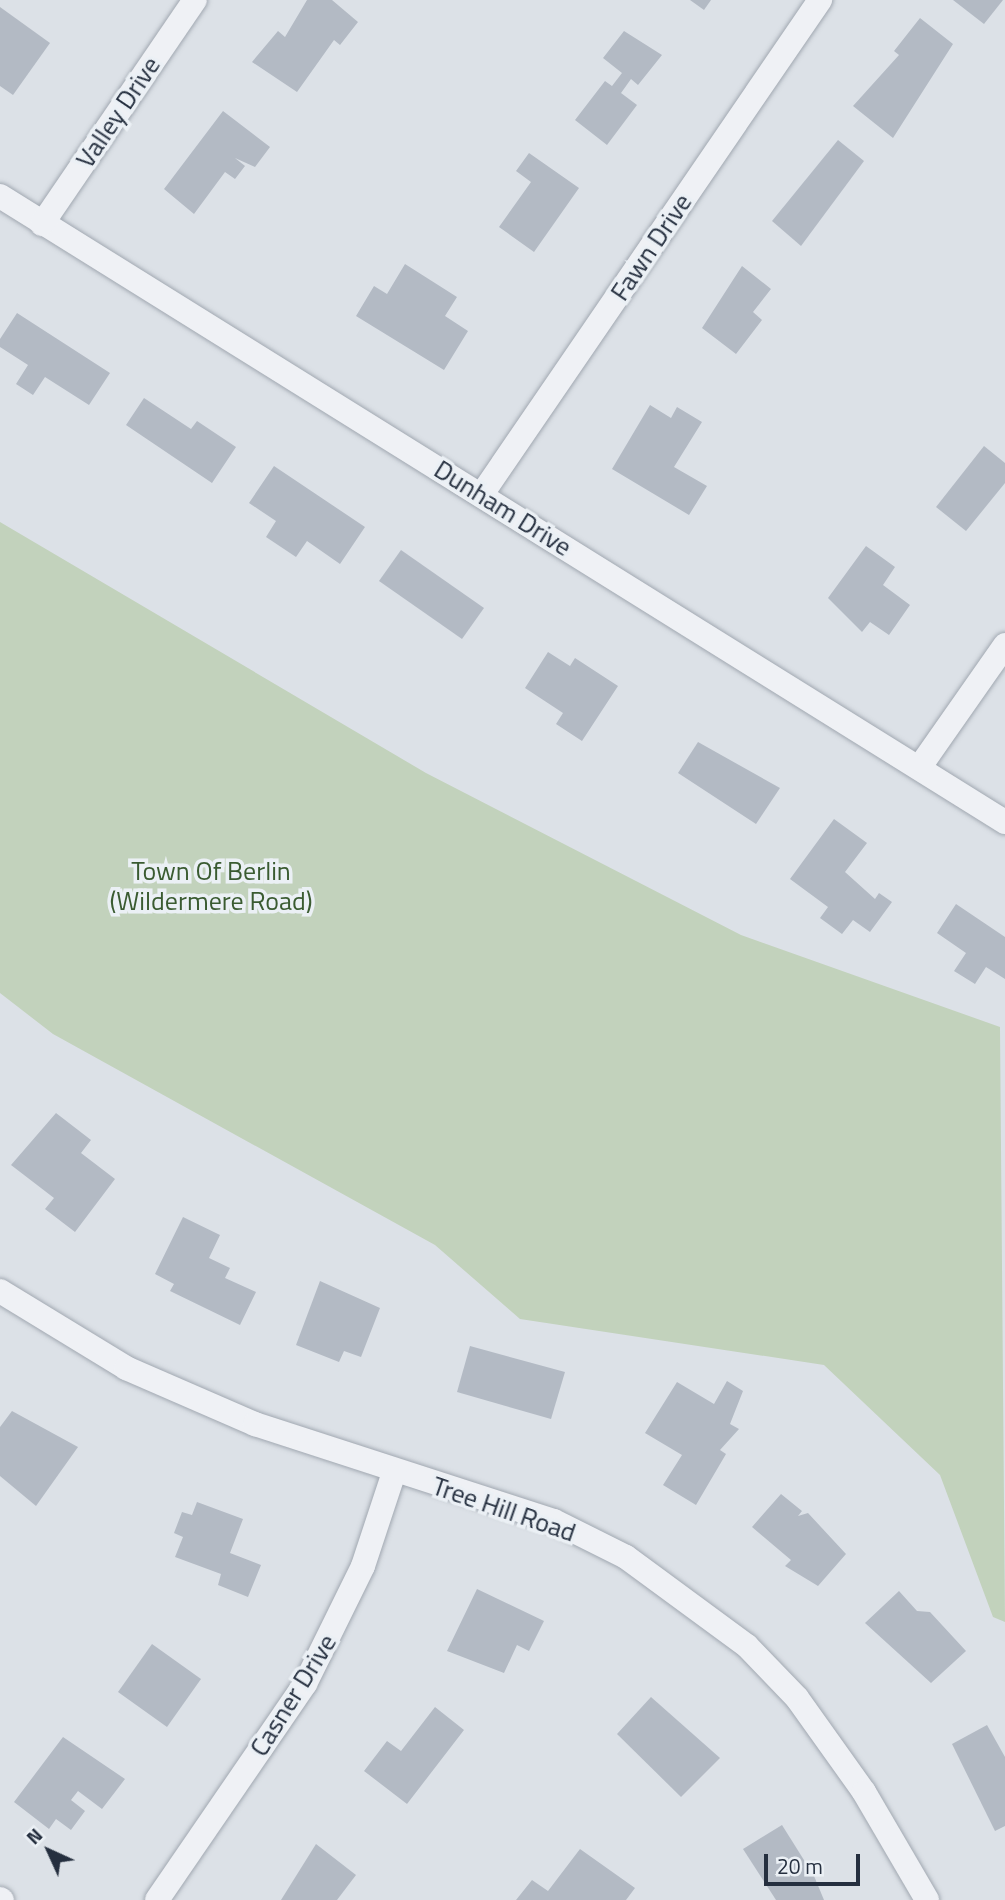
<!DOCTYPE html>
<html>
<head>
<meta charset="utf-8">
<style>
  body { margin:0 }
  #map { position:relative; width:1005px; height:1900px; overflow:hidden; background:#dce1e7; font-family:"Titillium Web",sans-serif }
  div>[style] { position:absolute }
  [style*='--x'] { left:calc(var(--x)*1px); top:calc(var(--y)*1px); width:calc(var(--w)*1px); rotate:calc(var(--a)*1deg) }
  .green>* { inset:0; background:#c2d2bc }
  .building>* { inset:0; background:#b3bac4 }
  .roads { filter:drop-shadow(0 0 2px #a1a8b1) drop-shadow(0 0 2px #a1a8b1) }
  .minor>* { height:24px; margin:-12px; padding:0 12px; transform-origin:12px; border-radius:12px; background:#eff1f5 }
  span { translate:-50% -50%; white-space:nowrap; text-align:center; line-height:1.15; -webkit-text-stroke:7px #ebf0f5; paint-order:stroke }
  .street-label { font-size:26px; color:#252f3f }
  .park-label { font-size:26px; color:#3a5b31 }
  .north { position:absolute; left:14px; top:1816px; width:70px; height:70px; -webkit-text-stroke:5px #ebf0f5; paint-order:stroke; rotate:315deg; font-size:19px; font-weight:700; line-height:28px; text-align:center; color:#252f3f }
  .north::after { content:''; display:block; margin:auto; width:24px; height:32px; background:#252f3f; clip-path:polygon(50% 0,100% 100%,50% 72%,0 100%) }
  .scale { position:absolute; left:764px; top:1854px; width:96px; height:32px; box-sizing:border-box; border:4px solid #252f3f; border-top:0; padding-left:9px; font-size:21px; line-height:24px; white-space:nowrap; color:#252f3f; -webkit-text-stroke:5px #ebf0f5; paint-order:stroke }
</style>
</head>
<body>
<div id="map">
  <div class="green">
    <i style="clip-path:polygon(0 522px,426px 773px,741px 935px,1000px 1027px,1005px 1622px,993px 1617px,940px 1475px,824px 1365px,520px 1319px,435px 1245px,53px 1034px,0 993px)"></i>
  </div>
  <div class="building">
    <i style="clip-path:polygon(307px 0,332px 0,358px 22px,340px 45px,334px 40px,297px 92px,252px 62px,278px 31px,285px 37px)"></i>
    <i style="clip-path:polygon(690px 0,711px 0,704px 10px)"></i>
    <i style="clip-path:polygon(953px 0,1003px 0,984px 24px)"></i>
    <i style="clip-path:polygon(0 7px,50px 43px,13px 95px,0 86px)"></i>
    <i style="clip-path:polygon(920px 18px,953px 44px,893px 138px,853px 106px,899px 55px,894px 51px)"></i>
    <i style="clip-path:polygon(624px 31px,662px 55px,638px 85px,631px 79px,621px 93px,637px 105px,607px 145px,575px 120px,605px 81px,612px 86px,622px 73px,603px 58px)"></i>
    <i style="clip-path:polygon(223px 111px,270px 147px,255px 167px,235px 158px,245px 166px,235px 179px,225px 172px,194px 214px,164px 189px)"></i>
    <i style="clip-path:polygon(838px 140px,864px 161px,801px 246px,772px 221px)"></i>
    <i style="clip-path:polygon(529px 153px,579px 188px,534px 252px,499px 227px,531px 182px,516px 171px)"></i>
    <i style="clip-path:polygon(405px 264px,457px 297px,445px 316px,468px 331px,444px 370px,356px 316px,374px 286px,387px 294px)"></i>
    <i style="clip-path:polygon(742px 266px,771px 289px,753px 312px,762px 320px,736px 354px,702px 328px)"></i>
    <i style="clip-path:polygon(17px 313px,110px 373px,89px 405px,45px 377px,33px 395px,16px 384px,28px 365px,0 347px,0 339px)"></i>
    <i style="clip-path:polygon(144px 398px,191px 429px,197px 421px,236px 447px,212px 483px,126px 425px)"></i>
    <i style="clip-path:polygon(650px 405px,671px 418px,677px 407px,702px 422px,674px 467px,707px 486px,689px 515px,612px 469px)"></i>
    <i style="clip-path:polygon(984px 446px,1005px 463px,1005px 483px,966px 531px,936px 507px)"></i>
    <i style="clip-path:polygon(274px 466px,365px 527px,340px 564px,307px 541px,296px 557px,266px 537px,276px 521px,249px 503px)"></i>
    <i style="clip-path:polygon(866px 546px,895px 567px,883px 585px,910px 605px,889px 635px,870px 622px,862px 632px,828px 598px)"></i>
    <i style="clip-path:polygon(401px 550px,484px 608px,462px 639px,379px 581px)"></i>
    <i style="clip-path:polygon(548px 652px,570px 666px,575px 658px,618px 686px,582px 741px,556px 724px,563px 713px,525px 688px)"></i>
    <i style="clip-path:polygon(698px 742px,780px 788px,756px 824px,678px 773px)"></i>
    <i style="clip-path:polygon(834px 819px,867px 843px,845px 872px,875px 899px,879px 893px,892px 902px,870px 932px,853px 920px,842px 934px,820px 918px,828px 907px,790px 879px)"></i>
    <i style="clip-path:polygon(956px 904px,1005px 937px,1005px 979px,986px 967px,975px 984px,954px 971px,966px 953px,937px 933px)"></i>
    <i style="clip-path:polygon(56px 1113px,91px 1140px,81px 1153px,115px 1179px,75px 1232px,45px 1209px,54px 1198px,11px 1165px)"></i>
    <i style="clip-path:polygon(183px 1217px,220px 1235px,209px 1258px,230px 1268px,225px 1278px,256px 1292px,240px 1325px,170px 1291px,174px 1284px,155px 1274px)"></i>
    <i style="clip-path:polygon(320px 1281px,380px 1308px,361px 1357px,344px 1351px,339px 1362px,296px 1345px)"></i>
    <i style="clip-path:polygon(470px 1346px,565px 1372px,551px 1419px,457px 1392px)"></i>
    <i style="clip-path:polygon(727px 1381px,743px 1391px,730px 1424px,739px 1429px,720px 1450px,726px 1454px,696px 1505px,663px 1485px,682px 1455px,645px 1433px,677px 1382px,714px 1404px)"></i>
    <i style="clip-path:polygon(12px 1411px,78px 1447px,36px 1506px,0 1476px,0 1427px)"></i>
    <i style="clip-path:polygon(781px 1494px,802px 1511px,798px 1516px,808px 1513px,846px 1554px,818px 1586px,785px 1566px,791px 1560px,752px 1527px)"></i>
    <i style="clip-path:polygon(197px 1502px,243px 1519px,230px 1553px,261px 1565px,248px 1597px,218px 1585px,221px 1574px,175px 1557px,183px 1537px,174px 1533px,182px 1512px,192px 1515px)"></i>
    <i style="clip-path:polygon(477px 1589px,544px 1621px,529px 1651px,517px 1645px,504px 1673px,447px 1651px)"></i>
    <i style="clip-path:polygon(899px 1591px,917px 1611px,930px 1612px,966px 1651px,931px 1683px,865px 1623px)"></i>
    <i style="clip-path:polygon(152px 1644px,201px 1679px,167px 1727px,118px 1692px)"></i>
    <i style="clip-path:polygon(651px 1697px,720px 1758px,681px 1797px,617px 1734px)"></i>
    <i style="clip-path:polygon(435px 1707px,464px 1730px,407px 1804px,364px 1771px,387px 1741px,401px 1751px)"></i>
    <i style="clip-path:polygon(987px 1725px,1005px 1757px,1005px 1826px,995px 1831px,952px 1744px)"></i>
    <i style="clip-path:polygon(63px 1737px,125px 1779px,102px 1809px,78px 1791px,71px 1800px,85px 1811px,71px 1830px,56px 1819px,49px 1829px,14px 1802px)"></i>
    <i style="clip-path:polygon(782px 1825px,814px 1876px,824px 1900px,776px 1900px,743px 1849px)"></i>
    <i style="clip-path:polygon(316px 1844px,356px 1875px,337px 1900px,281px 1900px)"></i>
    <i style="clip-path:polygon(580px 1849px,635px 1888px,626px 1900px,516px 1900px,532px 1880px,548px 1891px)"></i>
  </div>
  <div class="roads">
    <div class="minor">
      <i style="--x:0;--y:196;--w:1184;--a:31.92"></i>
      <i style="--x:42;--y:224;--w:271;--a:-55.7"></i>
      <i style="--x:482;--y:494;--w:599;--a:-55.62"></i>
      <i style="--x:919;--y:768;--w:150;--a:-55"></i>
      <i style="--x:0;--y:1291;--w:148;--a:31.4"></i>
      <i style="--x:126;--y:1368;--w:141;--a:23.5"></i>
      <i style="--x:255;--y:1424;--w:314;--a:18"></i>
      <i style="--x:554;--y:1521;--w:80;--a:26.6"></i>
      <i style="--x:626;--y:1557;--w:150;--a:36.3"></i>
      <i style="--x:747;--y:1646;--w:72;--a:46.1"></i>
      <i style="--x:797;--y:1698;--w:115;--a:54.5"></i>
      <i style="--x:864;--y:1792;--w:125;--a:59.7"></i>
      <i style="--x:0;--y:1899;--w:2;--a:27"></i>
      <i style="--x:157;--y:1900;--w:262;--a:-55.6"></i>
      <i style="--x:305;--y:1684;--w:131;--a:-63.8"></i>
      <i style="--x:363;--y:1566;--w:99;--a:-71.7"></i>
    </div>
  </div>
  <div class="street-label">
    <span style="left:118px;top:112px;rotate:-56deg">Valley Drive</span>
    <span style="left:651px;top:247px;rotate:-56deg">Fawn Drive</span>
    <span style="left:503px;top:508px;rotate:32deg">Dunham Drive</span>
    <span style="left:504px;top:1509px;rotate:19deg">Tree Hill Road</span>
    <span style="left:293px;top:1695px;rotate:-58deg">Casner Drive</span>
  </div>
  <div class="park-label">
    <span style="left:211px;top:886px">Town Of Berlin<br>(Wildermere Road)</span>
  </div>
  <div class="north">N</div>
  <div class="scale">20 m</div>
</div>
</body>
</html>
